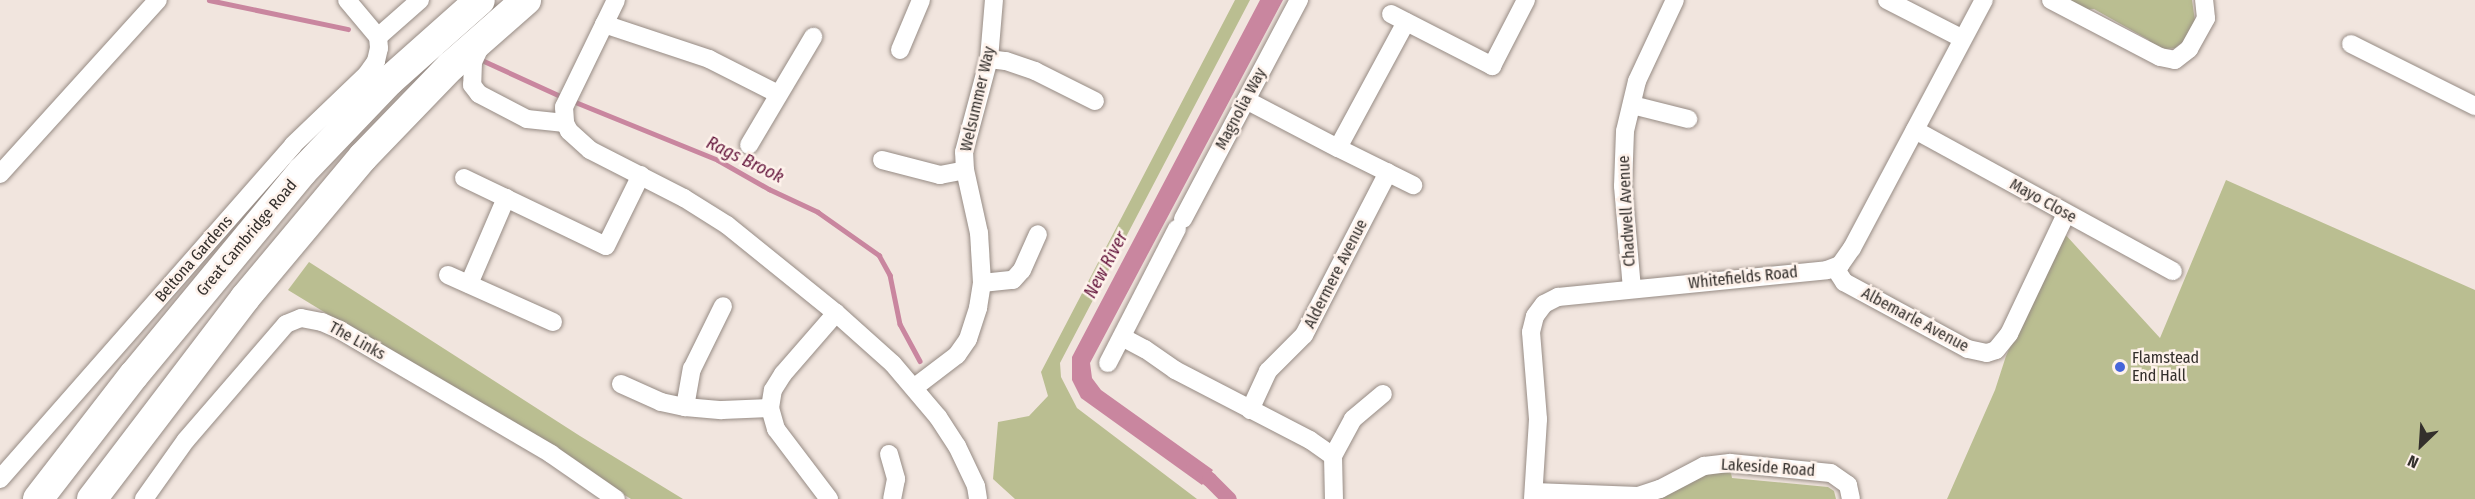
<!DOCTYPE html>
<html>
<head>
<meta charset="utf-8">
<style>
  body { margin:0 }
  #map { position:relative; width:2475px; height:499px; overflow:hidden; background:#f1e5de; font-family:"Fira Sans Condensed",sans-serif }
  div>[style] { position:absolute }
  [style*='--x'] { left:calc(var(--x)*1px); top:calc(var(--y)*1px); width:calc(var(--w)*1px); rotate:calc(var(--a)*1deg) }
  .green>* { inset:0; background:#babe91 }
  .water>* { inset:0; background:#c9869f }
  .stream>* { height:4.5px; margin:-2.25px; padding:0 2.25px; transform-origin:2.25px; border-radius:2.25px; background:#c9869f }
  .canal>* { height:15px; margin:-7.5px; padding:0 7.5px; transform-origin:7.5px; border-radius:7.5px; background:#c9869f }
  .roads { filter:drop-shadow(0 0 2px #968b84) drop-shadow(0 0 2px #968b84) }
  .minor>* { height:18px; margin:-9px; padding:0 9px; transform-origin:9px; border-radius:9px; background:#fff }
  .trunk>* { height:30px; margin:-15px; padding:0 15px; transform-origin:15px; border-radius:15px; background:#fff }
  .dots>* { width:16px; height:16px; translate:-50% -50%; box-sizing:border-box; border:3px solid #fef2eb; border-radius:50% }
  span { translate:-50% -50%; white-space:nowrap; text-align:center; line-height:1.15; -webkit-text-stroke:5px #fef2eb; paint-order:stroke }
  .street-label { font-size:16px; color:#332f2c }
  .poi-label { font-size:16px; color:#332f2c }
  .left { translate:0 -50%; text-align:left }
  .water-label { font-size:18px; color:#66183e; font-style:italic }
  .north { position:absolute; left:2391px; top:415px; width:60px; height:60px; -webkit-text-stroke:4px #fef2eb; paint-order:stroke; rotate:205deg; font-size:16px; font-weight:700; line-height:24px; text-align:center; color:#332f2c }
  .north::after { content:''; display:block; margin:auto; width:21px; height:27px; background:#332f2c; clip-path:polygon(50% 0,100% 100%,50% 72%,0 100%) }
</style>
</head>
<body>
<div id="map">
  <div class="green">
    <i style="clip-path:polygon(1235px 0,1250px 0,1060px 363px,1061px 377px,1077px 408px,1197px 499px,1015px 499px,993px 479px,998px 422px,1029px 416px,1048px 396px,1041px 372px)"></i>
    <i style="clip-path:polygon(2061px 0,2192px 0,2195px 21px,2188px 38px,2175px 48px,2167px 49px,2147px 45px,2149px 40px,2094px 9px,2082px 10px)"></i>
    <i style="clip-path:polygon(2226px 180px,2475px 290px,2475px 499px,1947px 499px,1995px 390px,2006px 356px,2063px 232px,2160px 338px)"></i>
    <i style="clip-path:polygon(309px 262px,580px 436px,683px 499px,631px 499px,288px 290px)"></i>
    <i style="clip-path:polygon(1730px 468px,1732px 478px,1828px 487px,1834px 491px,1836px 499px,1641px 499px,1688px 477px)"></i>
  </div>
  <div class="water">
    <i style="clip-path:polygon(1260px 0,1283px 0,1090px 363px,1092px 378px,1101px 390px,1213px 470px,1202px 485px,1081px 398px,1072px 380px,1072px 357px)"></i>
  </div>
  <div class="stream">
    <i style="--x:209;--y:0;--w:142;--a:11.8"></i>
    <i style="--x:484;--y:61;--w:89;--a:24.6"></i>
    <i style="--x:573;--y:101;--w:157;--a:22.1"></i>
    <i style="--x:718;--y:160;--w:59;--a:29.6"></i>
    <i style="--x:769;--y:189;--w:54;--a:25.1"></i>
    <i style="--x:818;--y:212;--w:75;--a:35.2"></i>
    <i style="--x:879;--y:255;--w:23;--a:61"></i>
    <i style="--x:890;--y:275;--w:50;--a:78.5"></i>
    <i style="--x:900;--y:324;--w:42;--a:61.6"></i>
  </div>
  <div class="canal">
    <i style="--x:1193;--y:467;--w:20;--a:37"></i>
    <i style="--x:1209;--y:479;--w:28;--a:45"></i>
  </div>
  <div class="roads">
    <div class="minor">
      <i style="--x:616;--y:0;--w:119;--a:115.9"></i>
      <i style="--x:564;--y:107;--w:16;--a:86"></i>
      <i style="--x:565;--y:123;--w:9;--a:63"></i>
      <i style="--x:569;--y:131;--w:28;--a:42"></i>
      <i style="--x:590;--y:150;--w:106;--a:27.1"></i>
      <i style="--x:684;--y:198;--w:51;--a:32.1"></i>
      <i style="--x:727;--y:225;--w:140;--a:38.9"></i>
      <i style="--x:836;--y:313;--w:76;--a:41.8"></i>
      <i style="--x:893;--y:364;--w:70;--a:49.7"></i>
      <i style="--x:938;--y:417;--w:35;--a:57"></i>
      <i style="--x:957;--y:446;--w:44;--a:64.6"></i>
      <i style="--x:976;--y:486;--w:13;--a:81"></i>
      <i style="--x:1887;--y:0;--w:85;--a:27.2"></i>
      <i style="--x:2051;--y:0;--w:123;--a:27.6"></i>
      <i style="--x:2160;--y:57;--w:15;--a:11"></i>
      <i style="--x:2175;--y:60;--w:18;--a:-38"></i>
      <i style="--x:2189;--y:49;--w:35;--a:-61"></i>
      <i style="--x:2206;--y:18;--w:18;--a:-96"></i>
      <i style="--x:1391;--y:14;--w:114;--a:27.2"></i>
      <i style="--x:1492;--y:66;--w:74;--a:-62.7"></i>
      <i style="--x:1406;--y:22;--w:143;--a:118.4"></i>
      <i style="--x:1338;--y:148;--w:84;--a:26.3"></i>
      <i style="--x:604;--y:24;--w:111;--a:18.4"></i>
      <i style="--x:709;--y:59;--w:77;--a:26.9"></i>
      <i style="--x:378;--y:37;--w:56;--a:-41.4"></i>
      <i style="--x:2351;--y:44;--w:139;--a:26.6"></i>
      <i style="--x:481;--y:45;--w:19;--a:115"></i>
      <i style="--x:473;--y:62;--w:23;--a:92"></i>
      <i style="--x:472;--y:85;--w:11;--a:52"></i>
      <i style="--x:479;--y:94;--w:54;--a:27.5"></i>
      <i style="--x:527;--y:119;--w:38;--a:6"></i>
      <i style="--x:900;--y:50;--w:54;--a:-67.2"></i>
      <i style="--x:989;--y:59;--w:17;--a:7"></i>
      <i style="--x:1006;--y:61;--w:31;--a:19"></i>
      <i style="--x:1035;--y:71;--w:67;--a:26.6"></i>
      <i style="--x:1246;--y:100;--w:104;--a:27.6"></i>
      <i style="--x:1632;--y:105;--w:58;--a:14"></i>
      <i style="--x:1915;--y:130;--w:294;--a:28.7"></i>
      <i style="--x:749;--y:145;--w:126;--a:-59.3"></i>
      <i style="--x:882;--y:160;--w:60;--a:14.5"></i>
      <i style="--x:940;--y:175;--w:25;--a:-11"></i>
      <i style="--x:0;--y:174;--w:235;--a:-47.8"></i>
      <i style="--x:464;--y:178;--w:157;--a:25.6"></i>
      <i style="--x:606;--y:246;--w:79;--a:-63.8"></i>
      <i style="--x:1183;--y:219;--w:248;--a:-62.1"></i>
      <i style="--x:1835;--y:268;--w:17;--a:57"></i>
      <i style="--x:1844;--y:282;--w:141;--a:28.4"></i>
      <i style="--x:1968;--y:349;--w:19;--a:12"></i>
      <i style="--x:1987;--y:353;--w:9;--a:-18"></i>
      <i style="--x:1996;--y:350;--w:21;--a:-51"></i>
      <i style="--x:2009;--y:334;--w:133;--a:-64.6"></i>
      <i style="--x:448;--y:275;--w:115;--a:24.1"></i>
      <i style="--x:982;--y:283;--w:31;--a:-6"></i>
      <i style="--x:1013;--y:280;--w:13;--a:-48"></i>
      <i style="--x:1022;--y:270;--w:39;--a:-66"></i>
      <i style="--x:469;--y:284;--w:94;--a:-66.7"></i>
      <i style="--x:1632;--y:289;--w:103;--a:-95"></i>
      <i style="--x:1623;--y:186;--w:55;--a:-87.9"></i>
      <i style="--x:1625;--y:131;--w:51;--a:-76.5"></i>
      <i style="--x:1637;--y:81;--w:89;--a:-64.9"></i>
      <i style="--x:1122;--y:337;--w:26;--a:28"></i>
      <i style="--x:1145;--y:349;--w:37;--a:35"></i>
      <i style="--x:1175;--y:370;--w:152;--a:27.4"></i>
      <i style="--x:1310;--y:440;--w:28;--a:35"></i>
      <i style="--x:1333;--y:456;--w:43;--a:88.7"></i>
      <i style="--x:1108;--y:363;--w:151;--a:-62.8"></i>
      <i style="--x:621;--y:384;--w:44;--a:24.2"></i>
      <i style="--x:661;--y:402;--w:25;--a:12"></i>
      <i style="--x:685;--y:407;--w:37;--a:5"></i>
      <i style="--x:722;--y:410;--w:48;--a:-2.4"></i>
      <i style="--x:915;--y:387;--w:53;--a:-37.3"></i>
      <i style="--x:957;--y:355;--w:19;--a:-55"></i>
      <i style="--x:968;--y:339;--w:33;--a:-72"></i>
      <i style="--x:978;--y:308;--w:25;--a:-81"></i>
      <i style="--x:982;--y:283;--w:50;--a:-93.4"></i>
      <i style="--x:979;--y:233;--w:65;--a:-102.5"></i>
      <i style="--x:965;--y:170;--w:18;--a:-93"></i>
      <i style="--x:964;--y:152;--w:96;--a:-75"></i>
      <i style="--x:989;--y:59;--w:59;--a:-85.2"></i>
      <i style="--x:685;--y:407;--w:39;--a:-80"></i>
      <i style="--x:692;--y:369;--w:70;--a:-63.8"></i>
      <i style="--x:1250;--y:410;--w:43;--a:-65.2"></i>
      <i style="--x:1268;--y:371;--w:51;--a:-45"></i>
      <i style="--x:1304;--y:335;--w:183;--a:-62.7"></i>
      <i style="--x:889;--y:454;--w:26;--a:74"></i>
      <i style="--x:896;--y:479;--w:20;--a:101"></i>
      <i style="--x:1333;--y:456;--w:42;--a:-61.6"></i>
      <i style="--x:1353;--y:419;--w:39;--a:-40"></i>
      <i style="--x:0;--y:479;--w:444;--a:-48.7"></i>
      <i style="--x:293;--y:145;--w:103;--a:-43.8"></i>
      <i style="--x:367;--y:74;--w:16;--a:-55"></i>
      <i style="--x:376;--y:61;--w:13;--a:-77"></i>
      <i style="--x:379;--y:48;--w:11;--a:-95"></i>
      <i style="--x:378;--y:37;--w:48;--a:-130"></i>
      <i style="--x:1534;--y:492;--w:104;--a:2.2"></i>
      <i style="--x:1638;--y:496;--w:23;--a:-18"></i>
      <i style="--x:1660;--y:489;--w:50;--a:-27.6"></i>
      <i style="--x:1704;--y:466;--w:26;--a:-7"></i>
      <i style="--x:1730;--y:463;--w:101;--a:5.7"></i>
      <i style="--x:1831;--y:473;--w:21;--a:35"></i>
      <i style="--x:1848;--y:485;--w:14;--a:78"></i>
      <i style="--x:144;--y:499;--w:72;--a:-54.6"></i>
      <i style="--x:186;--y:440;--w:153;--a:-49.2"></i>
      <i style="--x:286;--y:324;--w:16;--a:-22"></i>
      <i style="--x:301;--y:318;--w:21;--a:11"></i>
      <i style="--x:322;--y:322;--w:20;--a:24"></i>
      <i style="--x:340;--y:330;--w:245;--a:30.4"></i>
      <i style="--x:551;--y:454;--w:79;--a:34.7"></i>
      <i style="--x:829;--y:499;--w:88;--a:-127.1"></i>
      <i style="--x:776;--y:429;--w:22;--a:-106"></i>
      <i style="--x:770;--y:408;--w:18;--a:-81"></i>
      <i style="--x:773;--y:390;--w:19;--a:-58"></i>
      <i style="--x:783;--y:374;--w:81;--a:-49"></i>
      <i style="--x:1533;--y:499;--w:80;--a:-86.4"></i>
      <i style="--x:1538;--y:419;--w:87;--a:-94.6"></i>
      <i style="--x:1531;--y:332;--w:16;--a:-76"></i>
      <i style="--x:1535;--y:316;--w:15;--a:-53"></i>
      <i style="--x:1544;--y:304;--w:16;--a:-27"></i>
      <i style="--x:1558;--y:297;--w:270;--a:-5.7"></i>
      <i style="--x:1827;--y:270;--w:14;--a:-21"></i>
      <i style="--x:1840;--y:265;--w:21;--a:-55"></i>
      <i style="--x:1852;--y:248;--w:281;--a:-62"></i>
    </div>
    <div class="trunk">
      <i style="--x:38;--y:499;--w:157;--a:-52.3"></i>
      <i style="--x:134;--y:375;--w:264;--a:-50.4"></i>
      <i style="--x:302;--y:172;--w:127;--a:-46.3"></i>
      <i style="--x:390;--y:80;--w:120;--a:-41.6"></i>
      <i style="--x:92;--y:499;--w:253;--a:-52.7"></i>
      <i style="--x:245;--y:298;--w:184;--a:-50.1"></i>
      <i style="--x:363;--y:157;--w:127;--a:-46"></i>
      <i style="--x:451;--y:66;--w:100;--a:-41.3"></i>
    </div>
  </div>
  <div class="dots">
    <i style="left:2120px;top:367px;background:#4665d9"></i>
  </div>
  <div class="street-label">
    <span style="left:978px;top:99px;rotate:-77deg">Welsummer Way</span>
    <span style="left:1241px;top:109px;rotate:-62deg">Magnolia Way</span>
    <span style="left:2043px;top:201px;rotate:29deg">Mayo Close</span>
    <span style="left:1627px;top:211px;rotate:-93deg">Chadwell Avenue</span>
    <span style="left:247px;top:238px;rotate:-50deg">Great Cambridge Road</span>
    <span style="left:194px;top:259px;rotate:-49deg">Beltona Gardens</span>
    <span style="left:1336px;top:274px;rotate:-63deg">Aldermere Avenue</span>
    <span style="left:1743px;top:278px;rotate:-6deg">Whitefields Road</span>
    <span style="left:1915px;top:320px;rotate:28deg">Albemarle Avenue</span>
    <span style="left:357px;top:341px;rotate:29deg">The Links</span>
    <span style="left:1768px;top:468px;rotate:4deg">Lakeside Road</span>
  </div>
  <div class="poi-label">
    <span class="left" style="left:2132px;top:367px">Flamstead<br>End Hall</span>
  </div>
  <div class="water-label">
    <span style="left:745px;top:160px;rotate:26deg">Rags Brook</span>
    <span style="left:1106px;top:265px;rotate:-62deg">New River</span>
  </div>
  <div class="north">N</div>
</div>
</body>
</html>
